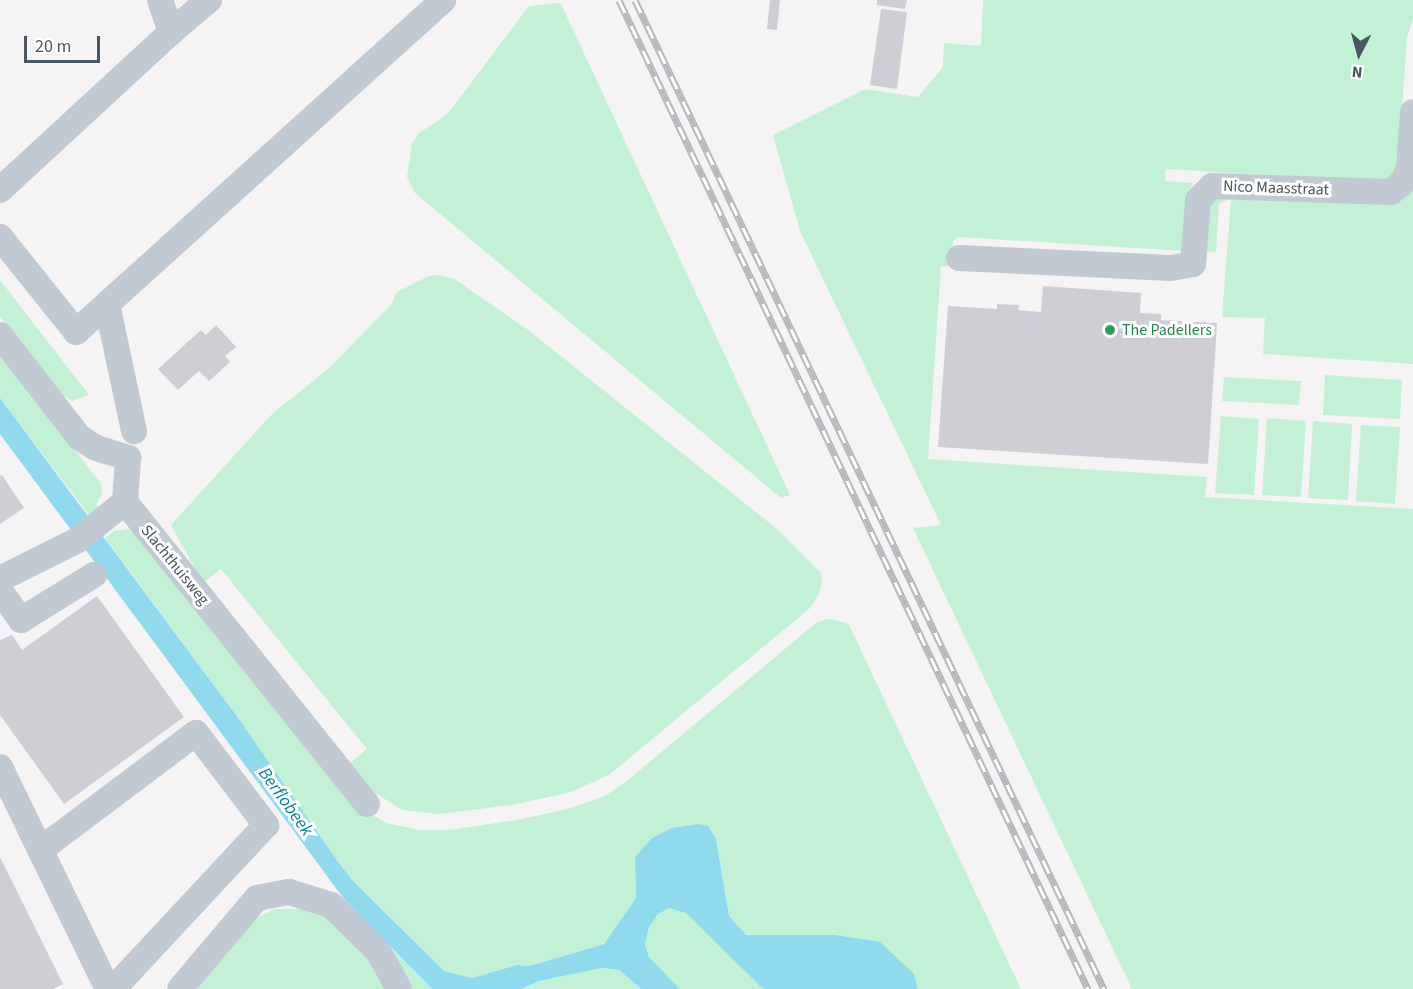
<!DOCTYPE html>
<html>
<head>
<meta charset="utf-8">
<style>
  body { margin:0 }
  #map { position:relative; width:1413px; height:989px; overflow:hidden; background:#f5f3f3; font-family:"Source Sans 3",sans-serif }
  div>[style] { position:absolute }
  [style*='--x'] { left:calc(var(--x)*1px); top:calc(var(--y)*1px); width:calc(var(--w)*1px); rotate:calc(var(--a)*1deg) }
  .green>* { inset:0; background:#c3f1d5 }
  .water>* { inset:0; background:#90daee }
  .building>* { inset:0; background:#cdcfd5 }
  .minor>* { height:26px; margin:-13px; padding:0 13px; transform-origin:13px; border-radius:13px; background:#c1cad2 }
  .rail>* { height:7px; margin-top:-3.5px; transform-origin:0; background:repeating-linear-gradient(90deg,#fff 0 14px,#b5b8bd 0 28px); box-sizing:border-box; border-block:2px solid #b5b8bd }
  .dots>* { width:16px; height:16px; translate:-50% -50%; box-sizing:border-box; border:3px solid #fff; border-radius:50% }
  span { translate:-50% -50%; white-space:nowrap; text-align:center; line-height:1.15; -webkit-text-stroke:6px #fff; paint-order:stroke }
  .street-label { font-size:16px; color:#4a5661 }
  .leisure-label { font-size:16px; color:#27864d }
  .left { translate:0 -50%; text-align:left }
  .water-label { font-size:18px; color:#0c7c9b; font-style:italic }
  .north { position:absolute; left:1329px; top:24px; width:60px; height:60px; -webkit-text-stroke:4px #fff; paint-order:stroke; rotate:186deg; font-size:16px; font-weight:700; line-height:24px; text-align:center; color:#4a5661 }
  .north::after { content:''; display:block; margin:auto; width:21px; height:27px; background:#4a5661; clip-path:polygon(50% 0,100% 100%,50% 72%,0 100%) }
  .scale { position:absolute; left:24px; top:36px; width:76px; height:27px; box-sizing:border-box; border:3px solid #4a5661; border-top:0; padding-left:8px; font-size:18px; line-height:21px; white-space:nowrap; color:#4a5661; -webkit-text-stroke:4px #fff; paint-order:stroke }
</style>
</head>
<body>
<div id="map">
  <div class="green">
    <i style="clip-path:polygon(983px 0,1413px 0,1413px 19px,1407px 37px,1398px 164px,1392px 178px,1377px 182px,1166px 169px,1165px 181px,1193px 183px,1185px 201px,1182px 249px,1184px 251px,958px 237px,953px 241px,951px 266px,941px 266px,928px 459px,1207px 477px,1205px 497px,1413px 509px,1413px 989px,1132px 989px,913px 528px,941px 525px,800px 231px,773px 135px,865px 89px,918px 97px,943px 67px,944px 43px,981px 46px)"></i>
    <i style="clip-path:polygon(559px 3px,561px 4px,790px 495px,781px 498px,415px 193px,407px 177px,412px 143px,419px 133px,444px 117px,453px 107px,529px 6px)"></i>
    <i style="clip-path:polygon(1413px 186px,1413px 364px,1263px 354px,1265px 318px,1222px 317px,1231px 199px,1219px 203px,1216px 252px,1203px 251px,1205px 209px,1213px 196px)"></i>
    <i style="clip-path:polygon(437px 275px,453px 278px,527px 329px,777px 529px,821px 573px,822px 581px,819px 594px,810px 608px,609px 775px,571px 792px,512px 805px,439px 814px,402px 810px,369px 789px,350px 763px,367px 749px,221px 569px,203px 583px,171px 525px,272px 414px,327px 370px,391px 305px,397px 292px,429px 276px)"></i>
    <i style="clip-path:polygon(0 280px,89px 395px,72px 401px,61px 394px,0 317px)"></i>
    <i style="clip-path:polygon(0 353px,101px 484px,102px 493px,96px 505px,99px 508px,89px 515px,0 398px)"></i>
    <i style="clip-path:polygon(1325px 375px,1402px 380px,1400px 419px,1323px 415px)"></i>
    <i style="clip-path:polygon(1224px 377px,1301px 381px,1299px 405px,1222px 401px)"></i>
    <i style="clip-path:polygon(1221px 416px,1259px 419px,1254px 495px,1215px 493px)"></i>
    <i style="clip-path:polygon(1267px 418px,1306px 421px,1301px 497px,1262px 495px)"></i>
    <i style="clip-path:polygon(1313px 421px,1352px 424px,1348px 500px,1308px 498px)"></i>
    <i style="clip-path:polygon(1361px 425px,1400px 427px,1395px 504px,1356px 501px)"></i>
    <i style="clip-path:polygon(128px 529px,138px 532px,360px 807px,386px 823px,420px 830px,449px 830px,517px 820px,568px 809px,605px 796px,628px 780px,816px 623px,827px 619px,844px 622px,849px 625px,1021px 989px,918px 989px,914px 974px,835px 935px,746px 936px,729px 916px,716px 839px,635px 857px,636px 898px,604px 944px,530px 966px,517px 965px,472px 978px,444px 971px,353px 881px,336px 859px,239px 719px,105px 538px,114px 531px)"></i>
    <i style="clip-path:polygon(669px 907px,686px 913px,763px 989px,680px 989px,649px 957px,645px 944px,649px 927px,658px 914px)"></i>
    <i style="clip-path:polygon(274px 909px,311px 909px,321px 913px,353px 935px,390px 989px,193px 989px,253px 920px)"></i>
    <i style="clip-path:polygon(388px 945px,432px 989px,408px 989px)"></i>
    <i style="clip-path:polygon(602px 968px,619px 970px,641px 989px,521px 989px,539px 981px)"></i>
  </div>
  <div class="water">
    <i style="clip-path:polygon(0 398px,239px 719px,336px 859px,353px 881px,444px 971px,472px 978px,517px 965px,530px 966px,604px 944px,636px 898px,635px 857px,652px 838px,672px 828px,699px 824px,708px 826px,716px 839px,729px 916px,746px 935px,835px 935px,880px 942px,914px 974px,918px 989px,763px 989px,686px 913px,669px 908px,658px 914px,649px 927px,645px 944px,649px 957px,680px 989px,641px 989px,619px 970px,602px 968px,539px 981px,521px 989px,432px 989px,344px 899px,0 434px)"></i>
  </div>
  <div class="building">
    <i style="clip-path:polygon(770px 0,780px 0,777px 30px,767px 29px)"></i>
    <i style="clip-path:polygon(877px 0,907px 0,905px 9px,877px 5px)"></i>
    <i style="clip-path:polygon(881px 9px,907px 12px,897px 89px,870px 85px)"></i>
    <i style="clip-path:polygon(1043px 286px,1141px 293px,1140px 313px,1161px 314px,1161px 320px,1217px 323px,1208px 464px,938px 447px,948px 306px,997px 309px,997px 304px,1019px 305px,1018px 310px,1041px 312px)"></i>
    <i style="clip-path:polygon(216px 325px,236px 347px,225px 356px,230px 362px,209px 381px,199px 371px,178px 390px,158px 369px,201px 330px,206px 335px)"></i>
    <i style="clip-path:polygon(2px 475px,24px 508px,0 524px,0 476px)"></i>
    <i style="clip-path:polygon(97px 596px,184px 717px,64px 804px,0 715px,0 640px,12px 635px,22px 650px)"></i>
    <i style="clip-path:polygon(0 857px,63px 984px,53px 989px,0 989px)"></i>
  </div>
  <div class="minor">
    <i style="--x:171;--y:32;--w:50;--a:-40.1"></i>
    <i style="--x:0;--y:190;--w:233;--a:-42.7"></i>
    <i style="--x:171;--y:32;--w:34;--a:-109"></i>
    <i style="--x:0;--y:237;--w:122;--a:51.3"></i>
    <i style="--x:76;--y:332;--w:495;--a:-42.1"></i>
    <i style="--x:959;--y:258;--w:212;--a:2.7"></i>
    <i style="--x:1171;--y:268;--w:22;--a:-10"></i>
    <i style="--x:1193;--y:264;--w:64;--a:-85.5"></i>
    <i style="--x:1198;--y:200;--w:20;--a:-45"></i>
    <i style="--x:1212;--y:186;--w:179;--a:1.9"></i>
    <i style="--x:1391;--y:192;--w:13;--a:-39"></i>
    <i style="--x:1401;--y:184;--w:17;--a:-62"></i>
    <i style="--x:1409;--y:169;--w:57;--a:-86"></i>
    <i style="--x:107;--y:304;--w:130;--a:78"></i>
    <i style="--x:0;--y:335;--w:129;--a:52.2"></i>
    <i style="--x:79;--y:437;--w:20;--a:33"></i>
    <i style="--x:96;--y:448;--w:34;--a:17"></i>
    <i style="--x:128;--y:458;--w:44;--a:93.9"></i>
    <i style="--x:125;--y:502;--w:387;--a:51.3"></i>
    <i style="--x:0;--y:579;--w:87;--a:-26.6"></i>
    <i style="--x:78;--y:540;--w:60;--a:-39"></i>
    <i style="--x:0;--y:591;--w:36;--a:54"></i>
    <i style="--x:21;--y:620;--w:86;--a:-31.7"></i>
    <i style="--x:0;--y:767;--w:247;--a:64.1"></i>
    <i style="--x:40;--y:850;--w:195;--a:-36.9"></i>
    <i style="--x:196;--y:733;--w:116;--a:52.7"></i>
    <i style="--x:266;--y:825;--w:224;--a:133"></i>
    <i style="--x:180;--y:989;--w:119;--a:-49.8"></i>
    <i style="--x:257;--y:898;--w:33;--a:-11"></i>
    <i style="--x:289;--y:892;--w:44;--a:17.2"></i>
    <i style="--x:331;--y:905;--w:66;--a:44.4"></i>
    <i style="--x:378;--y:951;--w:43;--a:61.1"></i>
  </div>
  <div class="rail">
    <i style="--x:619;--y:0;--w:1095;--a:64.63"></i>
    <i style="--x:635;--y:0;--w:1095;--a:64.63"></i>
  </div>
  <div class="dots">
    <i style="left:1110px;top:330px;background:#2e9e5b"></i>
  </div>
  <div class="street-label">
    <span style="left:1276px;top:188px;rotate:2deg">Nico Maasstraat</span>
    <span style="left:175px;top:565px;rotate:51deg">Slachthuisweg</span>
  </div>
  <div class="leisure-label">
    <span class="left" style="left:1122px;top:330px">The Padellers</span>
  </div>
  <div class="water-label">
    <span style="left:285px;top:802px;rotate:54deg">Berflobeek</span>
  </div>
  <div class="north">N</div>
  <div class="scale">20 m</div>
</div>
</body>
</html>
